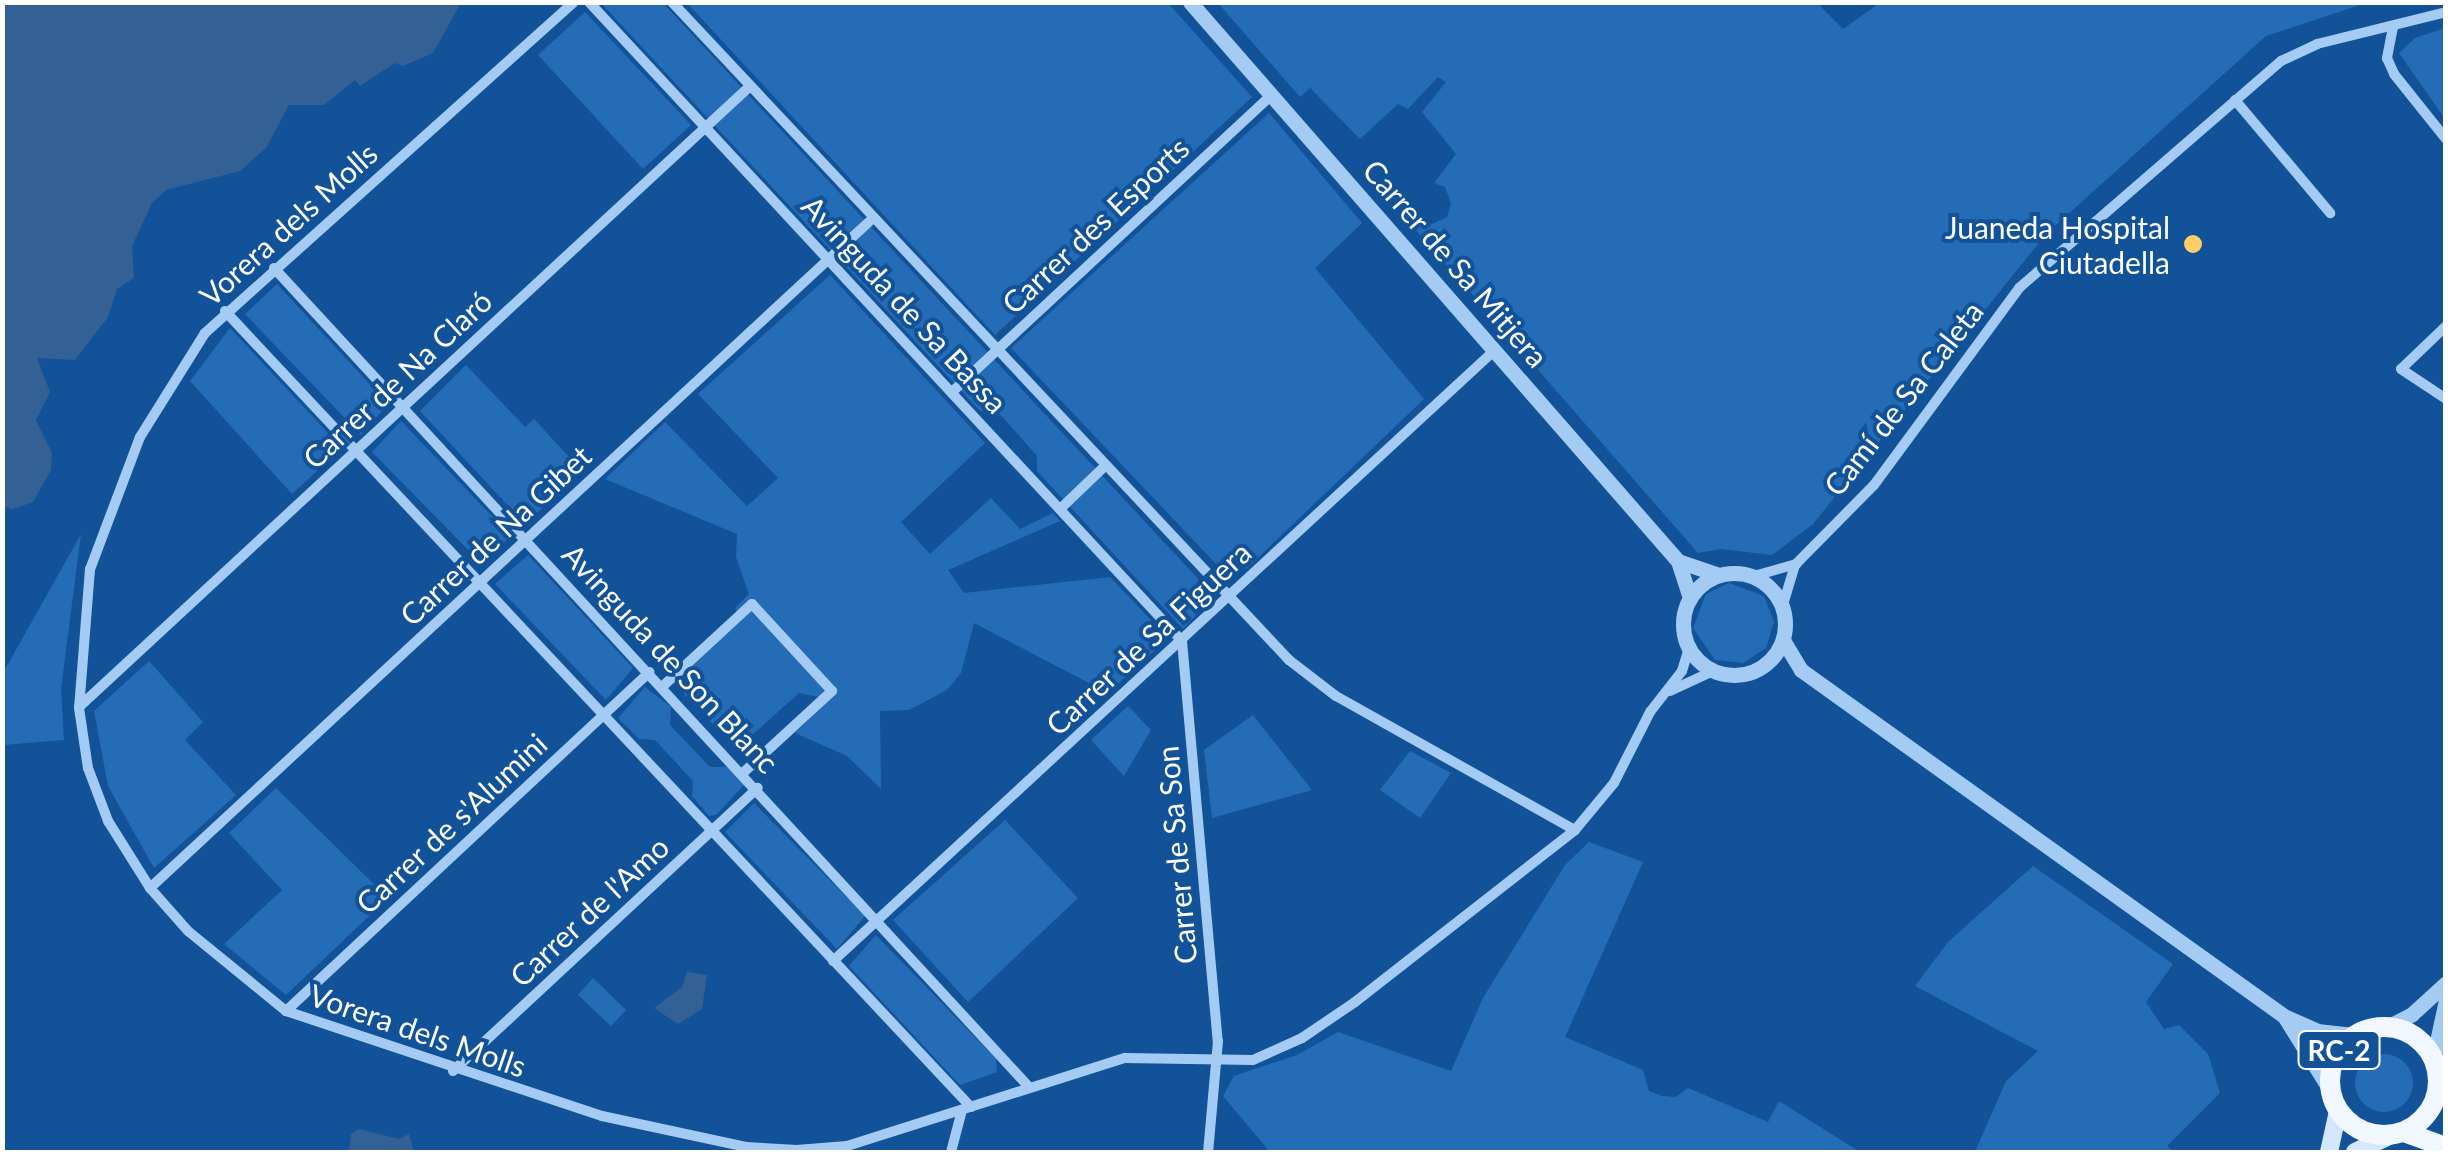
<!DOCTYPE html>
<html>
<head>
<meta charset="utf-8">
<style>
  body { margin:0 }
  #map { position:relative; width:2448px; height:1155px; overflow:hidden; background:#125299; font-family:Lato,sans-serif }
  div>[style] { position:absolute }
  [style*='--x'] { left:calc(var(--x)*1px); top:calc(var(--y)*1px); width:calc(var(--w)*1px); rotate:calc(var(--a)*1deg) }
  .green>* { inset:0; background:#256cb7 }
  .round { border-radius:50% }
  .water>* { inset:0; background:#336195 }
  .minor>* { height:10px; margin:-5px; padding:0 5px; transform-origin:5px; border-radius:5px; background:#a4cbf4 }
  .tertiary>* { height:15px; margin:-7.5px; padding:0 7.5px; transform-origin:7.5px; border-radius:7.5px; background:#a4cbf4 }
  .tertiary>.ring { margin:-7.5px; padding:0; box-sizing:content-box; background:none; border:15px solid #a4cbf4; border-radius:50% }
  .secondary>* { height:18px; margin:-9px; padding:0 9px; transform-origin:9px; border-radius:9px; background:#d4e7fd }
  .primary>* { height:20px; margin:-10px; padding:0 10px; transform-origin:10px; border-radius:10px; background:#f1f7ff }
  .primary>.ring { margin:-10px; padding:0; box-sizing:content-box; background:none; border:20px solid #f1f7ff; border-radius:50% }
  .dots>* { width:28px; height:28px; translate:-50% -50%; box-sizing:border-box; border:5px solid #125299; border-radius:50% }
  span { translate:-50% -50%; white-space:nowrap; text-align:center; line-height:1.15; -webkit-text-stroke:8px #125299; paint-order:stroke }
  .shield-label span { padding:2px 8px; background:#125299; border:2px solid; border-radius:8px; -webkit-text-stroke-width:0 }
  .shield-label { font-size:28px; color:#fff; font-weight:700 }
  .street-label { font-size:30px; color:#fff }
  .poi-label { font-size:30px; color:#fff }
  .right { translate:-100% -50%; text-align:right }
  .frame { position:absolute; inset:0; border:5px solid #fff; pointer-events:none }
</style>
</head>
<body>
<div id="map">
  <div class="green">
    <i style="clip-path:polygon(1816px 2px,1843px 29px,1881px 2px,2366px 3px,2266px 36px,2046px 234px,1813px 524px,1772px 555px,1721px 549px,1698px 553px,1401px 213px,1413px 207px,1419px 220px,1432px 224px,1447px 217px,1451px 203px,1445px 187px,1434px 183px,1456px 154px,1422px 112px,1446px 82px,1438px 77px,1408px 109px,1398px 104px,1360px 139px,1311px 89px,1314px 85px,1300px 97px,1218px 3px)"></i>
    <i style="clip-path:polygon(601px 3px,663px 3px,1214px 596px,1183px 629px,1037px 471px,1037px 456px,998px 412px,980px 411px)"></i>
    <i style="clip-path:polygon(687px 3px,1168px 3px,1252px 97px,995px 335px)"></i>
    <i style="clip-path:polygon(585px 12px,691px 125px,643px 169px,538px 55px)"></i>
    <i style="clip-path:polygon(2445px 28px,2446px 28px,2445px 119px,2399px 53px,2415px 38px)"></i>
    <i style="clip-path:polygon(1269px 113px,1362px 223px,1315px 268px,1424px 399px,1246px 569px,1235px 556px,1217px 565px,1011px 348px)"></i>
    <i style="clip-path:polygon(830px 275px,985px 443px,901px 522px,930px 554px,991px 498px,1020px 529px,1053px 513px,1060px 521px,948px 570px,964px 593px,1110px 577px,1168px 638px,1108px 693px,974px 623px,961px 673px,947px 690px,909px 710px,880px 711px,881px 789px,847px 756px,795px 733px,825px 704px,818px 697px,799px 693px,749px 738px,748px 762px,674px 683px,742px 620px,735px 608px,749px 594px,736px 557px,737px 534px,605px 479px,665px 422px,747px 506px,778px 478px,698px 394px)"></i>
    <i style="clip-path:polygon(277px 284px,388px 404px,361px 435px,245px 314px)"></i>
    <i style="clip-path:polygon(230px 328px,342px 448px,292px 494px,190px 381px)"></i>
    <i style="clip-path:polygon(466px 365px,525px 427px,534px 419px,582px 471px,525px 524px,420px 411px)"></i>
    <i style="clip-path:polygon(401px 421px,510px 535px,485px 567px,372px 452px)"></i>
    <i style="clip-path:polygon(81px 534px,61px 689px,64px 740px,3px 745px,3px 673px)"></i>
    <i style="clip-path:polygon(528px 555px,633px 668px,606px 700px,495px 584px)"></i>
    <i style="clip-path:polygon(1729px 583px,1764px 596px,1774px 622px,1766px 648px,1743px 663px,1715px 660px,1693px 628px,1706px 594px)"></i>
    <i style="clip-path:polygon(149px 661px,203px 722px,185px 740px,236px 795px,154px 868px,108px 786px,94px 711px)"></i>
    <i style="clip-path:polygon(645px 687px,671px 707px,670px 725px,710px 767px,727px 767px,744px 785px,716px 815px,709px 816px,692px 796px,693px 781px,655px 740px,639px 739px,618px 718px)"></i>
    <i style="clip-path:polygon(1128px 706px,1151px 730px,1124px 776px,1091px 740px)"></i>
    <i style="clip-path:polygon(1253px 715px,1312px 790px,1212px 818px,1204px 750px)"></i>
    <i style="clip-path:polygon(1410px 751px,1451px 773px,1420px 818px,1380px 790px)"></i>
    <i style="clip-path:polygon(276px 788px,388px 898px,286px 995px,224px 944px,282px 890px,229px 833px)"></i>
    <i style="clip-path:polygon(754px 803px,865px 916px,837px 949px,725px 832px)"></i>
    <i style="clip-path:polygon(1005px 820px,1078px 898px,968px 1002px,893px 920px)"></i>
    <i style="clip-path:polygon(1589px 842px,1643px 862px,1565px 1037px,1643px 1070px,1649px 1091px,1662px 1096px,1676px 1097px,1688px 1088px,1768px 1122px,1779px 1101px,1860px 1152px,1270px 1152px,1223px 1096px,1234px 1076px,1297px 1055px,1338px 1032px,1451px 1071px,1483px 998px,1565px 865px)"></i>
    <i style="clip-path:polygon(2033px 866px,2173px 964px,2146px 1002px,2164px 1029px,2179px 1025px,2208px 1054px,2220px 1093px,2167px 1146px,2174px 1152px,1975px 1152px,2006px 1081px,2038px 1051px,1915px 986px,1948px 942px)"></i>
    <i style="clip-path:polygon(876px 935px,996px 1059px,997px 1072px,960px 1085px,849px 966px)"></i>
    <i style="clip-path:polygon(593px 978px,626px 1010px,611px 1026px,578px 995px)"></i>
    <i class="round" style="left:2355px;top:1054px;width:58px;height:58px"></i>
  </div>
  <div class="water">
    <i style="clip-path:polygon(3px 2px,461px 3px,433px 53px,403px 66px,395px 63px,360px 86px,355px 80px,324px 105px,289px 105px,266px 148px,240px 171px,166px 190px,152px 203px,132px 246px,134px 278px,117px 289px,108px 317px,75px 360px,37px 358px,50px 392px,36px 420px,52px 453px,51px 470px,33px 502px,13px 509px,2px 506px)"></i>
    <i style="clip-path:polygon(687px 972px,707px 975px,702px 1009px,678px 1024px,654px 1008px,682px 987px)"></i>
    <i style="clip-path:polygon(359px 1129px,399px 1139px,409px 1134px,414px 1152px,349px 1152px,351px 1134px)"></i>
  </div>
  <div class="minor">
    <i style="--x:574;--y:2;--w:496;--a:138.1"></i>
    <i style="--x:205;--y:333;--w:123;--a:122"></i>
    <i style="--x:140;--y:437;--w:141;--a:110.7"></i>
    <i style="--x:90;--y:569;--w:139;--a:94.5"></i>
    <i style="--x:79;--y:708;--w:61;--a:81.5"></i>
    <i style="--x:88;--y:768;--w:57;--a:69.3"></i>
    <i style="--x:108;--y:821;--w:79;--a:57.9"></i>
    <i style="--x:150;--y:888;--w:57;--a:48.5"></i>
    <i style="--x:188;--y:931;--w:127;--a:39.2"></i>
    <i style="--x:286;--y:1011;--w:333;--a:18.4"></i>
    <i style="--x:602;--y:1116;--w:147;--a:12.1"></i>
    <i style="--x:746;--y:1147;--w:51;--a:3.4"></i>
    <i style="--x:797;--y:1150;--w:50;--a:-4.6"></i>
    <i style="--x:847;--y:1146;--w:292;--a:-17.6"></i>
    <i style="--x:1125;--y:1058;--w:128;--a:0.9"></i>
    <i style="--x:1253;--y:1060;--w:54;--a:-24.2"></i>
    <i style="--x:1302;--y:1038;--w:64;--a:-34.2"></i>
    <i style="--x:1355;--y:1002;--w:279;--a:-38"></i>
    <i style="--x:1575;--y:830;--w:61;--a:-50.3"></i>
    <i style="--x:1614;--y:783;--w:80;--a:-63.1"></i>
    <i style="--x:1650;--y:712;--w:52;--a:-52"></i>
    <i style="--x:1682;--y:671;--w:24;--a:-73"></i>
    <i style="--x:589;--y:2;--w:872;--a:47.14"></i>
    <i style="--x:1182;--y:641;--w:402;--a:84.9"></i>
    <i style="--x:1218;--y:1041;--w:111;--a:95.1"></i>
    <i style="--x:672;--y:2;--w:902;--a:46.84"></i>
    <i style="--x:1289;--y:660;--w:59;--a:37.5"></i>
    <i style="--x:1336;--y:696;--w:274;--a:29.3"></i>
    <i style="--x:2393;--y:27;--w:32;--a:101"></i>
    <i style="--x:2387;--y:58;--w:17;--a:66"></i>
    <i style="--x:2394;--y:74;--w:83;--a:51.3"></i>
    <i style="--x:2235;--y:100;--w:148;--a:49.9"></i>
    <i style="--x:274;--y:268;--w:1112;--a:47.33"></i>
    <i style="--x:225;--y:311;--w:1091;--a:46.86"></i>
    <i style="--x:2446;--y:326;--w:62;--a:136.3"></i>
    <i style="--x:2401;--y:369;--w:54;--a:33.7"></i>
    <i style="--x:952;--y:392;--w:437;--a:-42.9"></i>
    <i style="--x:1060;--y:509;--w:62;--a:-43.7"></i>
    <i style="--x:1754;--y:576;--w:44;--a:-15.9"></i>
    <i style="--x:1796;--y:564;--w:111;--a:-45.4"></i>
    <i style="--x:1874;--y:485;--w:245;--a:-53.6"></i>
    <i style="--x:2019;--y:288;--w:347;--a:-40.9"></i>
    <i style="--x:2281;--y:61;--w:40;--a:-25"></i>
    <i style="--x:2317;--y:44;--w:133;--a:-13.9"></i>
    <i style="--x:1782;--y:608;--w:45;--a:-73.2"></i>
    <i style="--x:663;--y:686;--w:121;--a:-42.7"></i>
    <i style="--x:752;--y:604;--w:118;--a:47.4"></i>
    <i style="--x:832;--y:691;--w:120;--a:137.4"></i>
    <i style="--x:1670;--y:691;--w:47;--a:-24.9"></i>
    <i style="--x:79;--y:707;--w:914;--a:-42.78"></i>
    <i style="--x:150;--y:888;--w:986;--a:-42.82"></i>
    <i style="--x:833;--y:961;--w:901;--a:-42.71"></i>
    <i style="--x:286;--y:1011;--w:497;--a:-43"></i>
    <i style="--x:453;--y:1071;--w:416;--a:-42.9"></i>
    <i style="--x:951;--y:1152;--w:43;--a:-75.3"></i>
  </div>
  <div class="tertiary">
    <i style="--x:1190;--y:2;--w:742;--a:48.88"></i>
    <i style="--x:1678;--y:561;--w:39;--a:72"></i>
    <i style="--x:1678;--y:561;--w:43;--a:18.9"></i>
    <i class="ring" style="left:1683px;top:573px;width:87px;height:87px"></i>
    <i style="--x:1783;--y:640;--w:35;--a:59"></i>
    <i style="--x:1801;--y:670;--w:594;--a:35.62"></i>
    <i style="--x:2284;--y:1016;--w:36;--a:24"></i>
    <i style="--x:2317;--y:1031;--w:37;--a:6"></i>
    <i style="--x:2286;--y:1019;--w:84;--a:58.2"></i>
    <i style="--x:2387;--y:1027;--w:28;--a:-27"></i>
    <i style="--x:2412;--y:1014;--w:46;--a:-42.4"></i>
    <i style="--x:2433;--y:1060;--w:61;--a:-77.8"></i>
  </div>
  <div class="secondary">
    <i style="--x:2329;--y:1152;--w:42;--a:-77.6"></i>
    <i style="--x:2355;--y:1152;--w:38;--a:-25"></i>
  </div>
  <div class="primary">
    <i class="ring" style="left:2330px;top:1027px;width:88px;height:88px"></i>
    <i style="--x:2404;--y:1132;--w:45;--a:19.7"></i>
  </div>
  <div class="dots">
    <i style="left:2193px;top:244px;background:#ffce67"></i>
  </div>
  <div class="shield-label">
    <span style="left:2339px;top:1050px">RC-2</span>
  </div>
  <div class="street-label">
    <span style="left:288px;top:224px;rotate:-42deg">Vorera dels Molls</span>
    <span style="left:1095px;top:225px;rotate:-43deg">Carrer des Esports</span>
    <span style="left:1456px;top:263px;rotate:49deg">Carrer de Sa Mitjera</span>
    <span style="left:905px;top:304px;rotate:47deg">Avinguda de Sa Bassa</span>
    <span style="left:397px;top:379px;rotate:-43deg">Carrer de Na Claró</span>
    <span style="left:1903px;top:398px;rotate:-52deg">Camí de Sa Caleta</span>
    <span style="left:495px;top:535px;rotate:-43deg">Carrer de Na Gibet</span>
    <span style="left:1148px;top:638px;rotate:-43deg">Carrer de Sa Figuera</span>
    <span style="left:671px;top:658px;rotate:47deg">Avinguda de Son Blanc</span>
    <span style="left:451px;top:823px;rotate:-43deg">Carrer de s'Alumini</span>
    <span style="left:1176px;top:855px;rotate:-95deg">Carrer de Sa Son</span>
    <span style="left:589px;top:911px;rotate:-43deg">Carrer de l'Amo</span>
    <span style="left:418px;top:1030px;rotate:19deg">Vorera dels Molls</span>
  </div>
  <div class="poi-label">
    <span class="right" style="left:2170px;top:244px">Juaneda Hospital<br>Ciutadella</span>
  </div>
  <div class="frame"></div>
</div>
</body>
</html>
